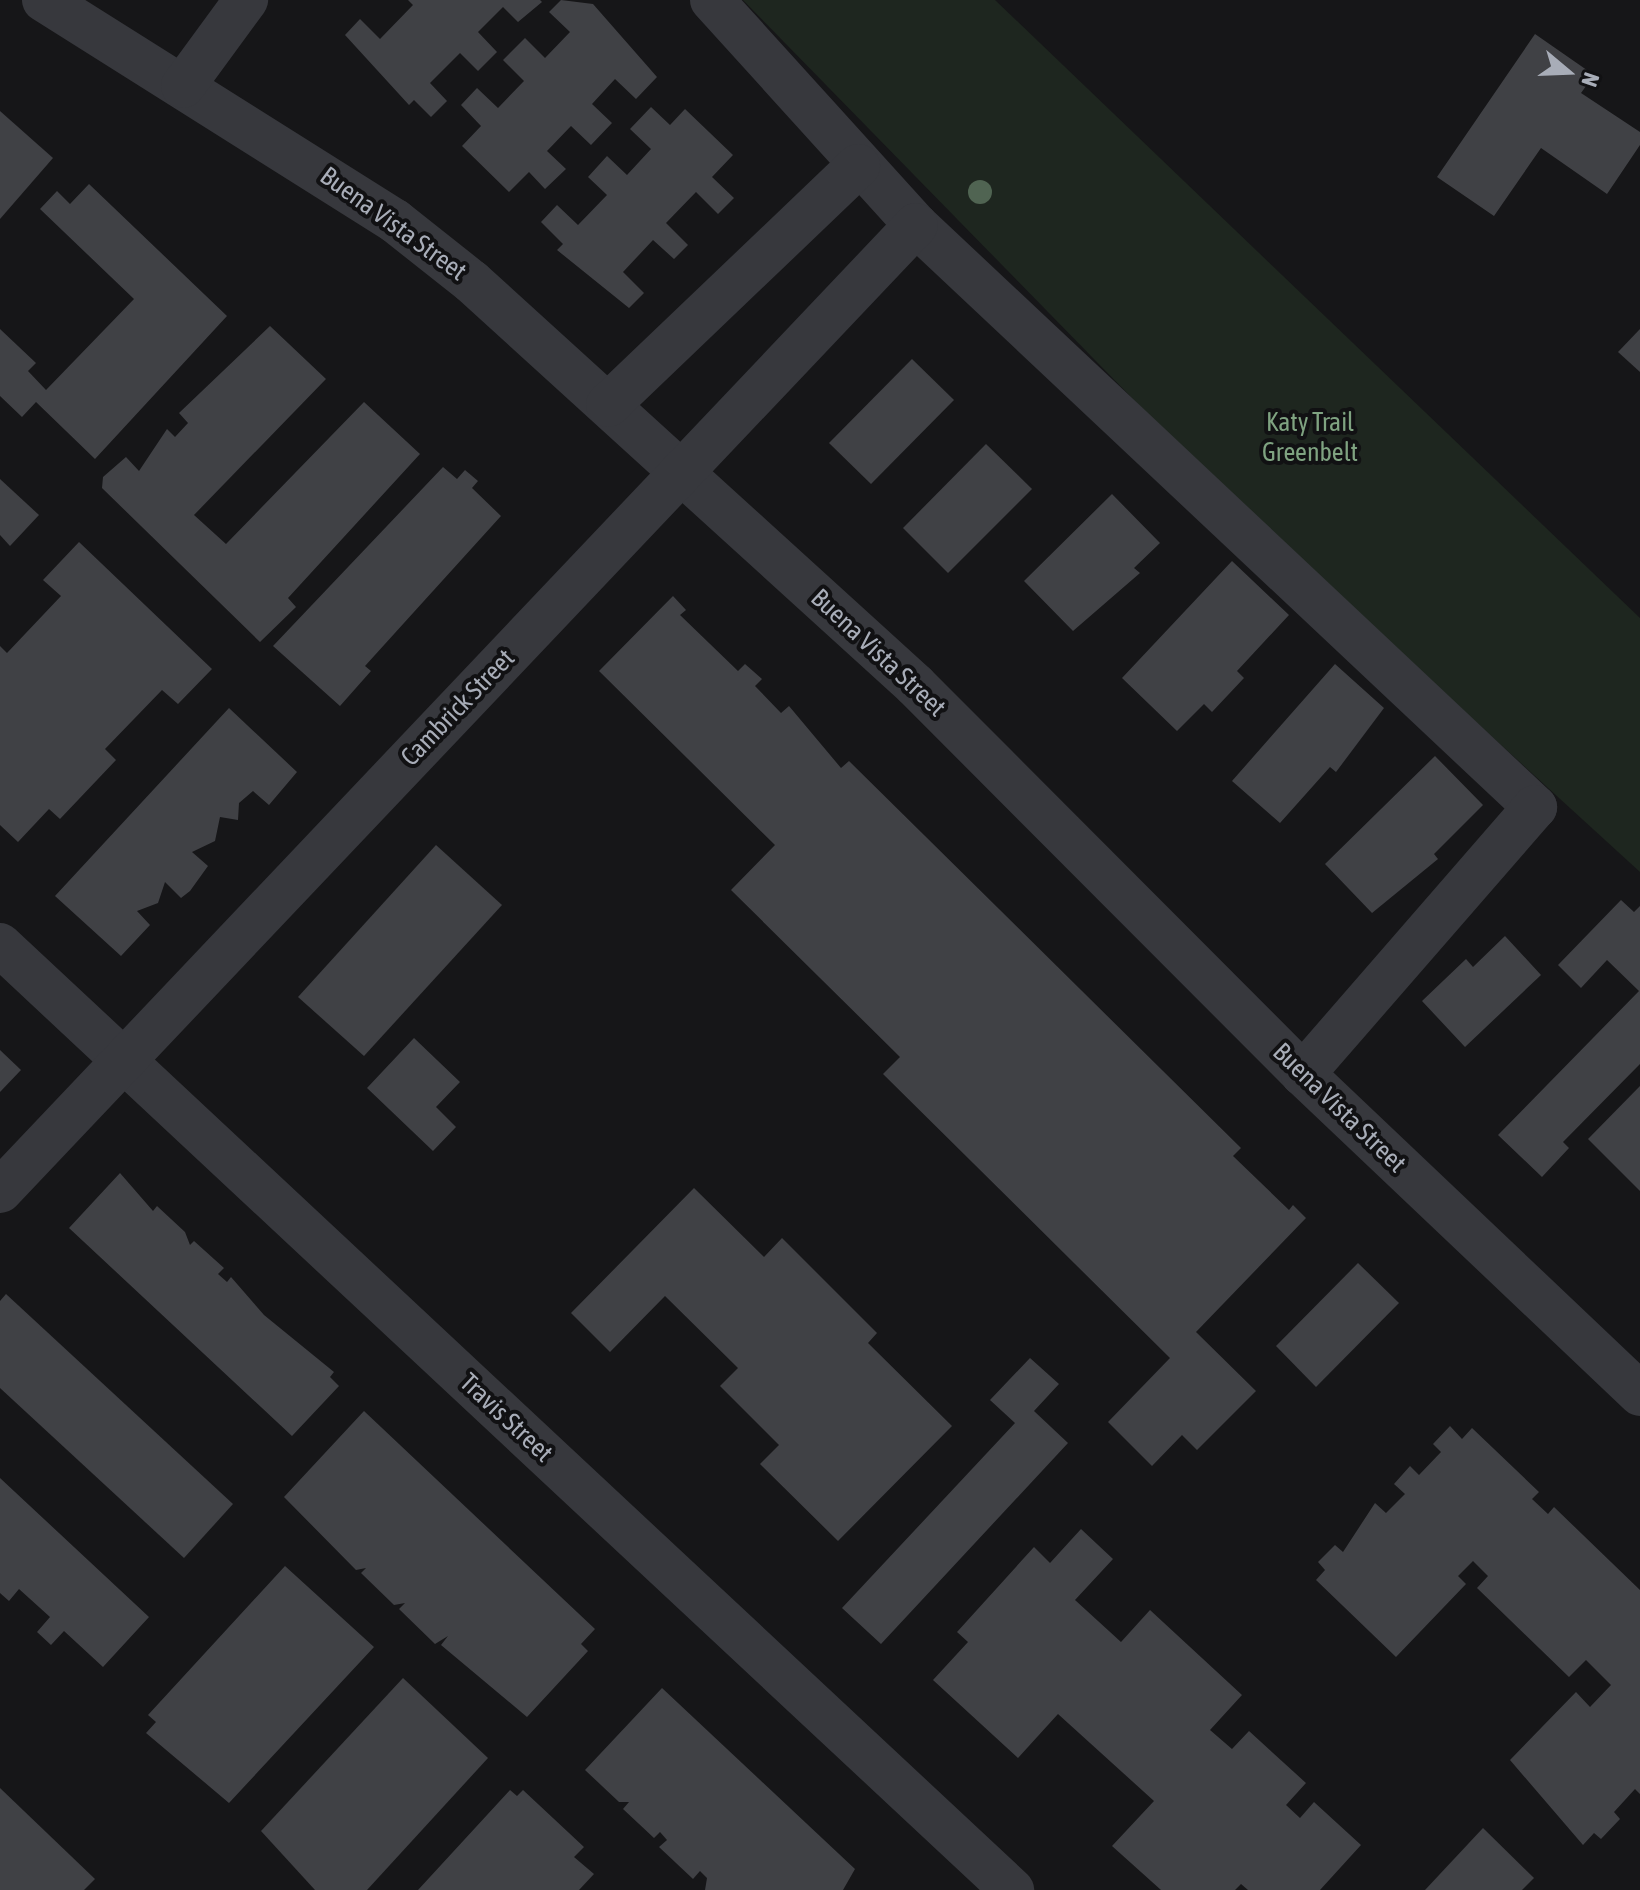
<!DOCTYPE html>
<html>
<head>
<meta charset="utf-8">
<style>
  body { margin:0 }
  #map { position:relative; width:1640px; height:1890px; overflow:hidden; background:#161618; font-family:"Asap Condensed",sans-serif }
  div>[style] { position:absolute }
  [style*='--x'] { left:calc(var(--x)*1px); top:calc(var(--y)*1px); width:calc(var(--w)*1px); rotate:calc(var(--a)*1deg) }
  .green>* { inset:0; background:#1e261f }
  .building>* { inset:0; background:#404145 }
  .minor>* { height:44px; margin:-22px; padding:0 22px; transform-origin:22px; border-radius:22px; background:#37383d }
  .trees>* { width:24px; height:24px; margin:-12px; border-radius:50%; background:#506452 }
  span { translate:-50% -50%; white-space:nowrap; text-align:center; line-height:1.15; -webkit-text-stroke:8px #111113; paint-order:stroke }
  .street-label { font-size:26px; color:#a8adb8 }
  .park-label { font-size:26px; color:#7fa381 }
  .north { position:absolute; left:1528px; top:32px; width:80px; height:80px; -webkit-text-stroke:6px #111113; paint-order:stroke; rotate:109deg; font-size:22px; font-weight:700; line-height:32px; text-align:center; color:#a8adb8 }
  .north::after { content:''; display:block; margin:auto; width:28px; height:36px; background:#a8adb8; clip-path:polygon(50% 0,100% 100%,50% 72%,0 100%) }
</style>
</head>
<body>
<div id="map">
  <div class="green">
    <i style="clip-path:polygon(743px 0,995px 0,1640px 618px,1640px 872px,1219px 487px)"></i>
  </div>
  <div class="building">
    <i style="clip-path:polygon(408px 0,540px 0,542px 2px,518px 22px,503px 7px,478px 32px,497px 52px,478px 71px,460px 53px,430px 83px,447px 101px,431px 117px,414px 100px,409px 105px,345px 35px,360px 19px,380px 39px,413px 5px)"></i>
    <i style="clip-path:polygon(561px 0,593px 4px,657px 77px,636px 99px,615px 79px,592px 104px,612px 123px,591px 145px,571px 126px,547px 151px,566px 169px,545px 189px,529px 172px,509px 192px,462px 146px,481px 126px,461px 105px,477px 88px,498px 108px,524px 81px,503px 60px,525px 38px,545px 58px,570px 32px,549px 12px)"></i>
    <i style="clip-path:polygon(1535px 34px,1594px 75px,1581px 93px,1640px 132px,1640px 145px,1607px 194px,1541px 148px,1494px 216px,1437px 177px)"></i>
    <i style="clip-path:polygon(651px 107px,670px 125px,685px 109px,733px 155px,712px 177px,734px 198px,718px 214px,696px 192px,666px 223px,688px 245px,674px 259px,653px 240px,623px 272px,644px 293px,629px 308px,557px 250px,563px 244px,541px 222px,557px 205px,578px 225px,607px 195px,588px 177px,607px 156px,627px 175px,651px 149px,630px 129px)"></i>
    <i style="clip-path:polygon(0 111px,53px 158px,0 219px)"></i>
    <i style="clip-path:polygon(89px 184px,227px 316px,95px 459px,36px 402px,22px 417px,0 396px,0 329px,36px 363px,28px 371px,46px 390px,134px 299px,40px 209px,57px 191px,70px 204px)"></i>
    <i style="clip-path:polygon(270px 326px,326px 379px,194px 515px,226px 544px,364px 402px,420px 454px,288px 598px,296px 607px,260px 642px,102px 488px,103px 477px,126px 457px,139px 471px,167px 429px,175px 437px,188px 423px,179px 413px)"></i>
    <i style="clip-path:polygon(1640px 329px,1640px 372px,1618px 352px)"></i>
    <i style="clip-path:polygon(912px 359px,954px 400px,871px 484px,829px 443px)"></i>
    <i style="clip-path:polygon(986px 444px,1032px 489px,948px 573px,903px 528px)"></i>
    <i style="clip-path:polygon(443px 467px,457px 479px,465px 470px,478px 481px,472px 488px,501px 516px,365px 666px,371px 671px,340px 706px,273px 646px)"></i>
    <i style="clip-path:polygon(0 479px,39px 515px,10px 546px,0 535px)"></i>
    <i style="clip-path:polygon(1112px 494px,1160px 543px,1134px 568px,1140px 573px,1073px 631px,1024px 581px)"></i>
    <i style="clip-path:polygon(79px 542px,212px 669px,178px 704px,162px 690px,105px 749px,116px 760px,60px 819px,49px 809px,18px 842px,0 825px,0 646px,7px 653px,61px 596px,43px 580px)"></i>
    <i style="clip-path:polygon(1232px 561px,1289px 615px,1237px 671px,1244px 678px,1212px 712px,1204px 704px,1177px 731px,1122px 678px)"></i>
    <i style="clip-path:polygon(673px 596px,686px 610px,680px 615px,738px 671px,745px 664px,762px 679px,755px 686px,781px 713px,789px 706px,841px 768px,849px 761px,1241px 1148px,1233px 1156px,1289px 1210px,1293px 1205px,1306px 1218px,1196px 1332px,1256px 1391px,1197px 1450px,1182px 1435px,1152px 1466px,1108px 1422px,1170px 1358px,883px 1074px,900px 1057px,731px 890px,775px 845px,599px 671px)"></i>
    <i style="clip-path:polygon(1335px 664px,1384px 708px,1336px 772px,1330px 767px,1280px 823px,1232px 781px)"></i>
    <i style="clip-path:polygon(229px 708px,297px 772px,269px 805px,253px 791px,239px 803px,238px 820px,220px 817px,215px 841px,192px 852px,208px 866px,190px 891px,181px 898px,165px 882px,158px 903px,137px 911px,150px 925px,121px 956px,55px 896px)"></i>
    <i style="clip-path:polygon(1435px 756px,1483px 805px,1434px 854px,1438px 859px,1372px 913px,1325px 864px)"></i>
    <i style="clip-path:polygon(436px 845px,502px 905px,364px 1056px,298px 997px)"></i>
    <i style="clip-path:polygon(1621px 900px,1634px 912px,1640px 906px,1640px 1064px,1563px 1142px,1569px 1148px,1542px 1177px,1498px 1135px,1639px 991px,1607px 960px,1581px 988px,1558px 965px)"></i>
    <i style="clip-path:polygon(1505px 936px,1541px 975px,1465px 1047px,1422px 1001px,1466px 959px,1473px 967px)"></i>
    <i style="clip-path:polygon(414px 1038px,460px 1082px,436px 1107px,456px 1127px,433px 1151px,367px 1088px)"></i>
    <i style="clip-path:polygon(0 1050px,21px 1070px,0 1092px)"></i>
    <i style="clip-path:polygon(1640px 1086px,1640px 1191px,1588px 1139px)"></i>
    <i style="clip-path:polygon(120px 1173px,153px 1211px,157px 1206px,185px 1232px,190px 1245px,194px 1241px,224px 1268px,218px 1274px,227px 1282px,231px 1277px,264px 1315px,334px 1372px,330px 1377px,339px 1386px,292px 1436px,69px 1228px)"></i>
    <i style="clip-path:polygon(694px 1188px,764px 1257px,782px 1238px,877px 1333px,868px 1343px,952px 1426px,838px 1541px,760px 1464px,779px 1445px,720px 1386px,738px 1368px,665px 1296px,610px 1352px,571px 1313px)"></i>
    <i style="clip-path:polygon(1358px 1263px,1399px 1303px,1316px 1387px,1276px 1346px)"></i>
    <i style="clip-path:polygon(6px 1294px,233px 1504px,184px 1558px,0 1388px,0 1301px)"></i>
    <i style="clip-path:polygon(1030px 1358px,1059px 1384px,1034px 1411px,1068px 1443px,881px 1644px,842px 1608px,1015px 1423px,990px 1400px)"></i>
    <i style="clip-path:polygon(364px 1411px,595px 1629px,581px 1644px,588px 1651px,527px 1717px,441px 1645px,448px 1636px,435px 1644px,399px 1609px,405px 1603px,394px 1605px,361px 1573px,366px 1568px,356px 1570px,284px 1497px)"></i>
    <i style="clip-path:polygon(1450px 1426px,1462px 1439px,1472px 1428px,1539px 1492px,1532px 1499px,1548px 1514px,1554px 1507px,1640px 1590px,1640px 1794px,1635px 1789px,1614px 1812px,1620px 1819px,1601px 1839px,1594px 1833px,1583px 1845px,1510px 1760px,1576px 1692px,1590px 1707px,1611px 1685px,1586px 1660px,1569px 1677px,1477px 1588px,1488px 1576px,1473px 1561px,1458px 1576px,1466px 1584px,1396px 1657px,1316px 1580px,1325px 1570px,1318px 1562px,1335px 1545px,1343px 1552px,1375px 1503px,1386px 1513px,1405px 1494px,1394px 1484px,1410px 1466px,1419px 1475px,1441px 1452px,1433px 1444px)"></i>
    <i style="clip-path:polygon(0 1478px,149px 1617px,103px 1667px,64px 1631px,51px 1645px,37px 1632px,50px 1617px,19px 1589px,9px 1601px,0 1593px)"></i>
    <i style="clip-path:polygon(1081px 1529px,1113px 1559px,1075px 1600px,1121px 1642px,1150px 1610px,1242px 1695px,1210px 1730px,1232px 1749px,1249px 1731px,1306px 1783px,1286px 1805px,1300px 1818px,1314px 1802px,1361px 1845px,1320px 1890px,1248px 1890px,1241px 1884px,1235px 1890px,1161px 1890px,1112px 1846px,1154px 1801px,1058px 1714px,1018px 1758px,933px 1680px,968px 1642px,957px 1632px,1034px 1547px,1050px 1563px)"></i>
    <i style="clip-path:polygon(285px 1566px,374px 1647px,229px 1803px,146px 1733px,156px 1722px,148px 1715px)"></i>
    <i style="clip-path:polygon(403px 1678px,488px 1758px,367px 1890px,315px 1890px,261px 1831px)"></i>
    <i style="clip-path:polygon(662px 1688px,855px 1869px,843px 1890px,705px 1890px,707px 1878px,700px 1871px,693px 1879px,659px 1847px,667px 1840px,660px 1832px,654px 1838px,623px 1809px,629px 1802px,619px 1802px,585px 1770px)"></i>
    <i style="clip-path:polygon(0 1788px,95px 1879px,84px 1890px,0 1890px)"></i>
    <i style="clip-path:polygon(510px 1790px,517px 1796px,523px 1790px,584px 1847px,574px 1857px,594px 1874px,579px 1890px,418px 1890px)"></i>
    <i style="clip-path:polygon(1483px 1828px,1534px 1878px,1522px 1890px,1425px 1890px)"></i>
  </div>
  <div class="minor">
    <i style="--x:44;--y:0;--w:415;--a:32.2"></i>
    <i style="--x:395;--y:221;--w:98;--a:38.4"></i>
    <i style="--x:472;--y:282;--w:599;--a:42.29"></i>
    <i style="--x:915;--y:685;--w:549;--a:45.07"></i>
    <i style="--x:1303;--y:1074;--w:465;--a:43.5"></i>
    <i style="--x:712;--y:0;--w:304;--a:47.8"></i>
    <i style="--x:916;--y:225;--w:850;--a:43.24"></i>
    <i style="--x:1535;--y:807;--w:354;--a:131"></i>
    <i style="--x:183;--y:86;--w:107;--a:-53.8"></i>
    <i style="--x:608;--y:405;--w:346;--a:-43.7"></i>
    <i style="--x:0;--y:945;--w:1385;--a:43.04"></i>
    <i style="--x:0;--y:1191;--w:1331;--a:-46.52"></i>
  </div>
  <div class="trees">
    <i style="left:980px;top:192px"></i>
  </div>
  <div class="street-label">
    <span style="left:393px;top:224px;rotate:36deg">Buena Vista Street</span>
    <span style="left:878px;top:653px;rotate:43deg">Buena Vista Street</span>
    <span style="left:458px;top:708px;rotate:-46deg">Cambrick Street</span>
    <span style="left:1339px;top:1108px;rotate:44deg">Buena Vista Street</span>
    <span style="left:506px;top:1418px;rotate:43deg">Travis Street</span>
  </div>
  <div class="park-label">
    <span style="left:1310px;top:438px">Katy Trail<br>Greenbelt</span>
  </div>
  <div class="north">N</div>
</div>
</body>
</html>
